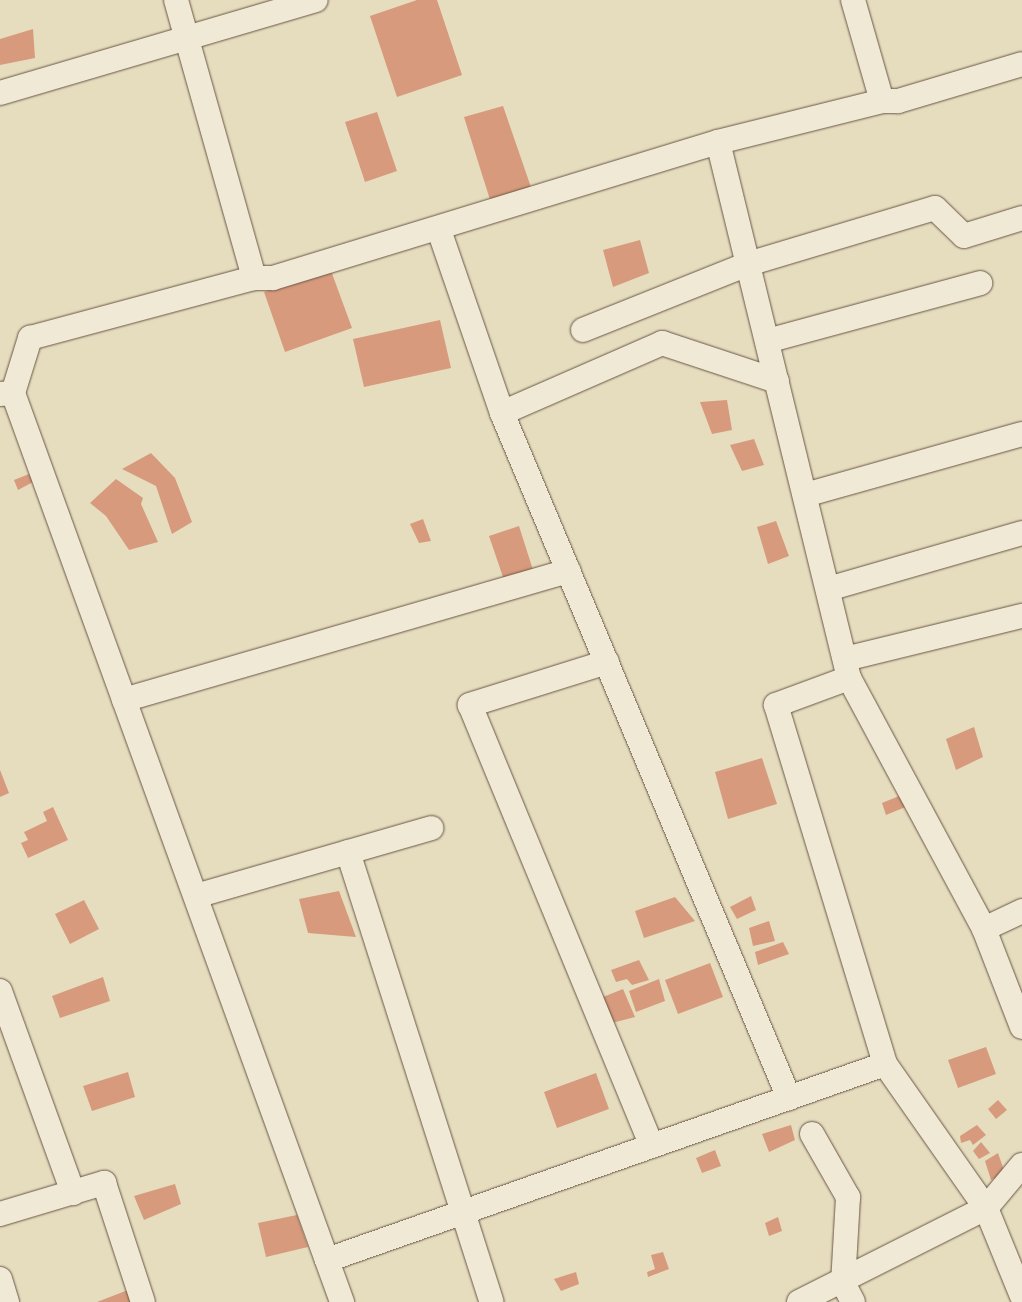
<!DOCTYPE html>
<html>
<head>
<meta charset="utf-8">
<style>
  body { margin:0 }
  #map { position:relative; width:1022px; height:1302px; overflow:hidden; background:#e6ddbf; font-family:"Libre Bodoni",serif }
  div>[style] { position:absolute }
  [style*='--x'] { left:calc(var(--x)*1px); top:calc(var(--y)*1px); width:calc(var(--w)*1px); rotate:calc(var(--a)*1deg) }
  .building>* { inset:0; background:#d79a7d }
  .roads { filter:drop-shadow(0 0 1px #6a5645) drop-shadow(0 0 1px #6a5645) }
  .minor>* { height:24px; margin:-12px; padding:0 12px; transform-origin:12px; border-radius:12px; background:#efe9d5 }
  span { translate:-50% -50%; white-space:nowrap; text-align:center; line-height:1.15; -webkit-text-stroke:4px #efe9d5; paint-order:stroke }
</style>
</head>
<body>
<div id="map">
  <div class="building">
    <i style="clip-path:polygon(417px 0,437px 0,462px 75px,397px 97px,370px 16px)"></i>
    <i style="clip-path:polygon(33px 29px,35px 58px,0 65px,0 39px)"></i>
    <i style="clip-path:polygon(503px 106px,534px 196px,491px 203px,464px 117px)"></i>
    <i style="clip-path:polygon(377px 112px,397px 171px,365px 182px,345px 122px)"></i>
    <i style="clip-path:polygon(640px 240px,649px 273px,613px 287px,603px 250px)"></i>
    <i style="clip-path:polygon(330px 268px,352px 328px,285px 352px,264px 292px)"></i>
    <i style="clip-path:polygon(440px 320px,451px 368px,364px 387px,353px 339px)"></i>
    <i style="clip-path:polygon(727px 400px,732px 430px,712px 434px,700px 402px)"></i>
    <i style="clip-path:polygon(754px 439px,764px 465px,742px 471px,730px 445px)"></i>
    <i style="clip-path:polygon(151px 453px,175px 478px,192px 522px,172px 534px,156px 486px,122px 469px)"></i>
    <i style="clip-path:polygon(29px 474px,33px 482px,18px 490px,14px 480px)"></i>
    <i style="clip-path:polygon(116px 479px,143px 498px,141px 504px,158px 542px,129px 550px,106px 516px,90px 503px)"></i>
    <i style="clip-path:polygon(423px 519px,431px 541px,419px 543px,410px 524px)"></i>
    <i style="clip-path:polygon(776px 521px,789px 556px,768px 564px,757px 527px)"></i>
    <i style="clip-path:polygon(519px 526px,533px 570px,504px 580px,489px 536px)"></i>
    <i style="clip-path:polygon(974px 727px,983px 757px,956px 770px,946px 739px)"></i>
    <i style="clip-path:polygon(762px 758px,777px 804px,728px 819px,715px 772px)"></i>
    <i style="clip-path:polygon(0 770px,9px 793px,0 797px)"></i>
    <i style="clip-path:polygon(904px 794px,908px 806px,886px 815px,882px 803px)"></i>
    <i style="clip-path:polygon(53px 807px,68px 840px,28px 858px,21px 843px,28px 840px,24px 832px,47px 821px,43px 812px)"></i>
    <i style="clip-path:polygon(339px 891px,356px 937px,308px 933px,299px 899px)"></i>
    <i style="clip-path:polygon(751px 896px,756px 910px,737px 919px,730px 907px)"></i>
    <i style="clip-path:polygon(675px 897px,695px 921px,644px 938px,635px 911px)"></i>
    <i style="clip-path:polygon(84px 900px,99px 929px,70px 944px,55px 914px)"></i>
    <i style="clip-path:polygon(769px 921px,775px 941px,753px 946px,749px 928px)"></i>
    <i style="clip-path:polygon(783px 942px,789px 954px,758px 965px,755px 952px)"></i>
    <i style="clip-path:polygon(639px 960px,649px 980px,632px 985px,627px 979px,616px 982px,611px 970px)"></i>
    <i style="clip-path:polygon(710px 963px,723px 997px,678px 1014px,665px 980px)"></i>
    <i style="clip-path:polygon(103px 977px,110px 1001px,60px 1018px,52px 996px)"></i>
    <i style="clip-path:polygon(659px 979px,665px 1001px,636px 1012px,629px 991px)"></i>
    <i style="clip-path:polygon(623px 989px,635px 1017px,612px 1023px,603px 997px)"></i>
    <i style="clip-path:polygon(986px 1047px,996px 1074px,958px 1088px,948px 1060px)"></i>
    <i style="clip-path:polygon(128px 1072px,135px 1097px,92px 1111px,83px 1086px)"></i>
    <i style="clip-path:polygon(596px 1073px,609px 1109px,557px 1128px,544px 1092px)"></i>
    <i style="clip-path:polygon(998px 1100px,1007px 1110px,996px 1119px,988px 1109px)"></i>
    <i style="clip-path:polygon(791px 1125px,795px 1140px,769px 1152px,762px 1134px)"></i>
    <i style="clip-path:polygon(977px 1125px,986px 1135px,973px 1145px,970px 1140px,961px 1143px,960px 1136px)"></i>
    <i style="clip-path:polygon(981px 1142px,990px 1153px,979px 1159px,973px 1151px)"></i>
    <i style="clip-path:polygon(715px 1150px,721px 1166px,702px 1173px,696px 1158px)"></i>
    <i style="clip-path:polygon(998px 1153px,1005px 1173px,991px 1180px,985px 1161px)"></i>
    <i style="clip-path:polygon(175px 1184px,181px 1204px,144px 1220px,134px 1196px)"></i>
    <i style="clip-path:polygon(297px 1215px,308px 1247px,266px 1257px,258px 1223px)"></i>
    <i style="clip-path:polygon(778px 1217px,782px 1231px,769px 1236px,765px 1223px)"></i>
    <i style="clip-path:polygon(663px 1252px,669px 1269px,648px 1277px,647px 1272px,655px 1269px,651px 1255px)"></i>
    <i style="clip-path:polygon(576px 1272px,579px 1284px,561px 1291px,554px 1279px)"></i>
    <i style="clip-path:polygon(128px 1290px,131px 1302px,97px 1302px)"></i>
  </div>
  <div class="roads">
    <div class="minor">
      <i style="--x:176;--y:0;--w:289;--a:74.3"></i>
      <i style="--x:853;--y:0;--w:105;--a:74"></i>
      <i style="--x:0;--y:93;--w:329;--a:-16.4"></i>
      <i style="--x:718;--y:142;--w:552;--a:76.27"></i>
      <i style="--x:849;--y:678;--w:78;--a:159.7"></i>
      <i style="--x:776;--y:705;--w:375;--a:73.1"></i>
      <i style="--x:885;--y:1064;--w:176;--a:55"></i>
      <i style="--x:986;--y:1208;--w:56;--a:-50.1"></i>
      <i style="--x:439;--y:230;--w:194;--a:71"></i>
      <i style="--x:502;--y:413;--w:743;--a:67.27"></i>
      <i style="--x:583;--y:330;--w:178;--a:-21.8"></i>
      <i style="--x:748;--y:264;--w:195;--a:-16.7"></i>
      <i style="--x:935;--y:208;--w:40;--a:44"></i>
      <i style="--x:964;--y:236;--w:61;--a:-17.2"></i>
      <i style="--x:767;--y:341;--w:221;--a:-15.2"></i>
      <i style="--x:13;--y:393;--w:58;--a:-72.8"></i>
      <i style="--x:30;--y:338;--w:232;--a:-15"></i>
      <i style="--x:254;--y:278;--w:19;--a:0"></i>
      <i style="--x:273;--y:278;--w:465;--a:-17"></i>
      <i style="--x:718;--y:142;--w:169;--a:-14"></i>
      <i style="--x:882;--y:101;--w:16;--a:0"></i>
      <i style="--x:898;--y:101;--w:129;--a:-16.6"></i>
      <i style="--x:0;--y:394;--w:13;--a:-4"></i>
      <i style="--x:13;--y:393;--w:967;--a:70.1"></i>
      <i style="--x:502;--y:413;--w:175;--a:-23.6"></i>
      <i style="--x:662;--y:343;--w:121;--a:18.3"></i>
      <i style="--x:805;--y:495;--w:225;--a:-15.7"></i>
      <i style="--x:828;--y:589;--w:202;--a:-16.1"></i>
      <i style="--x:845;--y:659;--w:182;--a:-13.7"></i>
      <i style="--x:607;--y:662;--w:144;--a:162.6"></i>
      <i style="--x:470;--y:705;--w:477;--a:67.6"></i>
      <i style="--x:849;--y:678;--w:285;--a:61.7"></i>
      <i style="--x:984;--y:929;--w:105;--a:68.8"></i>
      <i style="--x:124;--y:700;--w:463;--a:-16.2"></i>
      <i style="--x:348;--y:852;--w:472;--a:72.3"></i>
      <i style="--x:196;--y:896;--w:245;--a:-16.1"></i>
      <i style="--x:984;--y:929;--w:42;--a:-25.3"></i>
      <i style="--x:0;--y:991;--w:215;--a:70.1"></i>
      <i style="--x:812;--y:1134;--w:73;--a:60.3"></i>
      <i style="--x:848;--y:1197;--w:86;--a:93.3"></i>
      <i style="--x:843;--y:1283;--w:21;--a:62"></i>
      <i style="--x:0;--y:1214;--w:109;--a:-16.6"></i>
      <i style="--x:104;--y:1183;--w:125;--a:71.9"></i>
      <i style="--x:327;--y:1260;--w:591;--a:-19.35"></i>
      <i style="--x:0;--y:1279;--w:24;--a:73"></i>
      <i style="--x:799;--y:1302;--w:209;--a:-26.7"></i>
      <i style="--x:986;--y:1208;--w:95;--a:67.8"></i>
    </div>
  </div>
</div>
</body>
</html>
